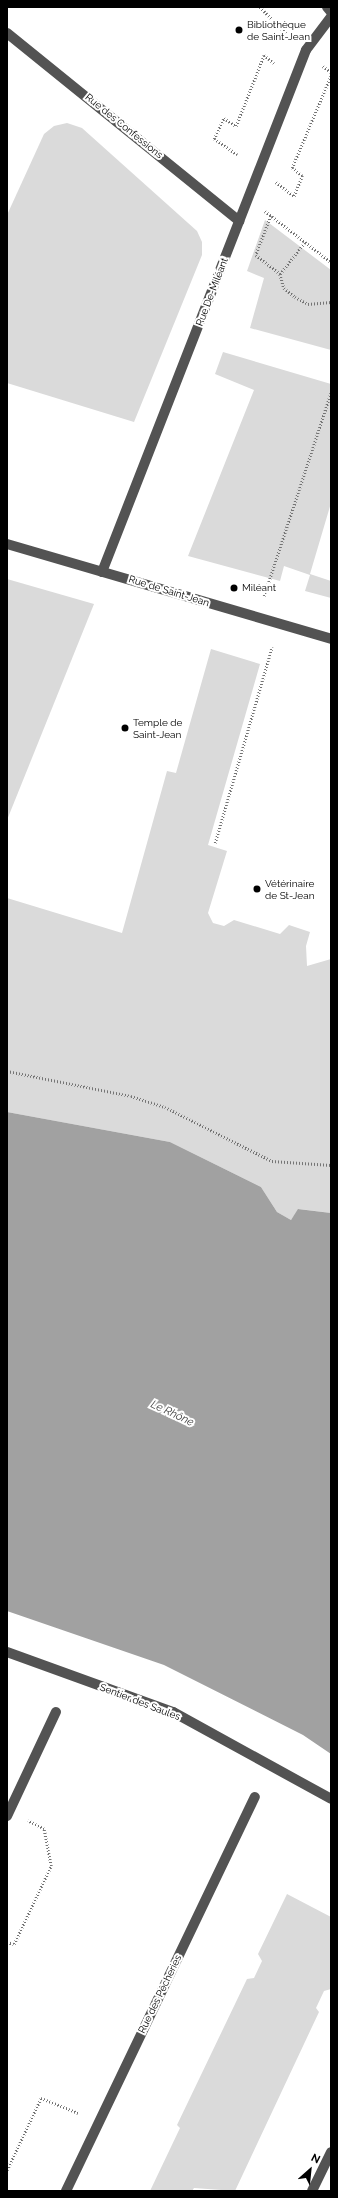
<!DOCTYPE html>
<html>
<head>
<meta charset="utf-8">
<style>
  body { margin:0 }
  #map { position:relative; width:338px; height:2198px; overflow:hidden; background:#fff; font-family:Raleway,sans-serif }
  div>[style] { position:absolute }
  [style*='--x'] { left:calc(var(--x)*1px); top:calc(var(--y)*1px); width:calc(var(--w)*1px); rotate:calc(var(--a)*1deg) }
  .green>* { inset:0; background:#dadada }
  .water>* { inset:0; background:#a1a1a1 }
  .path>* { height:2.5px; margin-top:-1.25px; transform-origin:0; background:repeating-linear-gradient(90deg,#757575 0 1px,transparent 0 3px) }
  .minor>* { height:10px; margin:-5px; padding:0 5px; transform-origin:5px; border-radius:5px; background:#535353 }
  .dots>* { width:11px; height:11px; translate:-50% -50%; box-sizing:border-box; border:2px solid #fff; border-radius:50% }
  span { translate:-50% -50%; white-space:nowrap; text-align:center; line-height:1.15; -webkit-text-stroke:4px #fff; paint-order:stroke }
  .poi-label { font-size:10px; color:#000 }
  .left { translate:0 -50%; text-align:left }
  .street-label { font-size:10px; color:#000 }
  .water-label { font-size:11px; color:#424242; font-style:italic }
  .frame { position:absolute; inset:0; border:8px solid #000; pointer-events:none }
  .north { position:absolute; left:290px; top:2150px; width:40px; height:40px; -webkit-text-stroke:3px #fff; paint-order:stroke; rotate:27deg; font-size:11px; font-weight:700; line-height:16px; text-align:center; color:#000 }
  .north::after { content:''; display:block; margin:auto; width:14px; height:18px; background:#000; clip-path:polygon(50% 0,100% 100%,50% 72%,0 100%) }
</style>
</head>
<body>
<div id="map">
  <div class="green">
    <i style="clip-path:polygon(67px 123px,82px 128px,197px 231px,202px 242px,202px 255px,134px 422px,7px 383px,7px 215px,44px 134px,54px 126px)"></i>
    <i style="clip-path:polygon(265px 220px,331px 270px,331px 350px,250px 328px,264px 278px,247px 271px)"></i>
    <i style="clip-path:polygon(223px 352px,331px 384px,331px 503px,310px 574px,331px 581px,331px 598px,305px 591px,310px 575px,284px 566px,280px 581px,188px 556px,254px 390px,215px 374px)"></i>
    <i style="clip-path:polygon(7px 579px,94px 604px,7px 820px)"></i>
    <i style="clip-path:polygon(211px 649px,260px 664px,208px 845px,227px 851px,208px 913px,213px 923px,224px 926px,234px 920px,280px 934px,289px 925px,310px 932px,306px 946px,307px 966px,331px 959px,331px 1213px,299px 1209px,291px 1220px,277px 1212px,261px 1187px,170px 1142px,7px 1112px,7px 898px,122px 933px,167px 771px,176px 773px)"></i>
    <i style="clip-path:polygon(287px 1894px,331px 1917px,331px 1989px,324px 1991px,316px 2008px,319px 2012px,235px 2191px,194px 2188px,192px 2191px,150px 2191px,180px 2128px,177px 2125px,247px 1979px,254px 1978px,262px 1961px,258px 1954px)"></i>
  </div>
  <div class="water">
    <i style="clip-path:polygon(7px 1112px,170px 1142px,261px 1187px,277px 1212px,291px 1220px,298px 1209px,331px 1213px,331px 1754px,303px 1735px,164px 1665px,7px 1611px)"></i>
  </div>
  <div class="path">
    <i style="--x:260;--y:7;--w:37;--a:45"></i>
    <i style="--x:323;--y:66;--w:10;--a:37"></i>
    <i style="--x:237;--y:155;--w:28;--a:-145"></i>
    <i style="--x:214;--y:139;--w:23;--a:-65"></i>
    <i style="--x:224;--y:118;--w:14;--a:34"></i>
    <i style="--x:236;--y:126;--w:76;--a:-68.5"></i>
    <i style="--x:264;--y:55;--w:13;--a:39"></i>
    <i style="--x:276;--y:182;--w:23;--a:38"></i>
    <i style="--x:294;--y:196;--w:22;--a:-68"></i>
    <i style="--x:302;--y:176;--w:13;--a:-141"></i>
    <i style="--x:292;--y:168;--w:101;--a:-67.2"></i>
    <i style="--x:265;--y:211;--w:83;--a:37.7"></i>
    <i style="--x:271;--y:216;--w:42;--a:111"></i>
    <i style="--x:256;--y:255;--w:31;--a:38"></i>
    <i style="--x:280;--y:274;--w:41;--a:-52"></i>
    <i style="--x:280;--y:274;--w:15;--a:74"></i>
    <i style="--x:284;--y:288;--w:14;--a:39"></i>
    <i style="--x:295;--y:297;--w:15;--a:28"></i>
    <i style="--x:308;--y:304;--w:23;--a:-5"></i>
    <i style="--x:264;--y:596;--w:215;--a:-71.8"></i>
    <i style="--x:215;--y:843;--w:204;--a:-73.8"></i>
    <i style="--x:7;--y:1071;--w:126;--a:11.4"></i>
    <i style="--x:131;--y:1096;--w:36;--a:18"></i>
    <i style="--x:165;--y:1107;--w:120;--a:26.8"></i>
    <i style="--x:272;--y:1161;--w:59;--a:3.9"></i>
    <i style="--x:7;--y:1942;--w:7;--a:16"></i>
    <i style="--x:14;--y:1944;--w:86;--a:-64.6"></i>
    <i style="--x:51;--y:1866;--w:38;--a:-101"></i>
    <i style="--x:44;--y:1829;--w:18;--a:-153"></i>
    <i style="--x:7;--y:2170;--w:80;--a:-64.7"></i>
    <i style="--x:41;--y:2098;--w:40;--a:22"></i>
  </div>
  <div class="minor">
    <i style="--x:327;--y:7;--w:6;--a:51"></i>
    <i style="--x:7;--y:33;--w:299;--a:39"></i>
    <i style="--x:7;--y:544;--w:338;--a:16.3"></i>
    <i style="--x:102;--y:572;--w:560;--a:-68.65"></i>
    <i style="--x:306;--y:50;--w:41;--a:-52.9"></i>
    <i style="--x:7;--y:1652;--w:177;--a:19.9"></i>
    <i style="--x:173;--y:1712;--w:180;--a:28.8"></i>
    <i style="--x:7;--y:1816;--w:115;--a:-64.8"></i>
    <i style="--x:66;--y:2191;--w:437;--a:-64.4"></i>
    <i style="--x:312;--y:2191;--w:43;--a:-64"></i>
  </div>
  <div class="dots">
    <i style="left:239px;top:30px;background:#000"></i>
    <i style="left:234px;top:588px;background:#000"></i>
    <i style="left:125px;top:728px;background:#000"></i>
    <i style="left:257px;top:889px;background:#000"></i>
  </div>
  <div class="poi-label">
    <span class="left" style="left:247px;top:30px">Bibliothèque<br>de Saint-Jean</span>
    <span class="left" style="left:242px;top:588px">Miléant</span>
    <span class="left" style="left:133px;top:728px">Temple de<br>Saint-Jean</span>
    <span class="left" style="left:265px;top:889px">Vétérinaire<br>de St-Jean</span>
  </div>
  <div class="street-label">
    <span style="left:124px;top:126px;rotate:39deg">Rue des Confessions</span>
    <span style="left:212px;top:292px;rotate:-69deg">Rue De-Miléant</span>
    <span style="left:169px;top:591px;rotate:17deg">Rue de Saint-Jean</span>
    <span style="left:140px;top:1702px;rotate:21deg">Sentier des Saules</span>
    <span style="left:160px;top:1994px;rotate:-64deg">Rue des Pêcheries</span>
  </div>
  <div class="water-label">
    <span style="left:172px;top:1414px;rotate:25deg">Le Rhône</span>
  </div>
  <div class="frame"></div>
  <div class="north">N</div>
</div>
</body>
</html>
